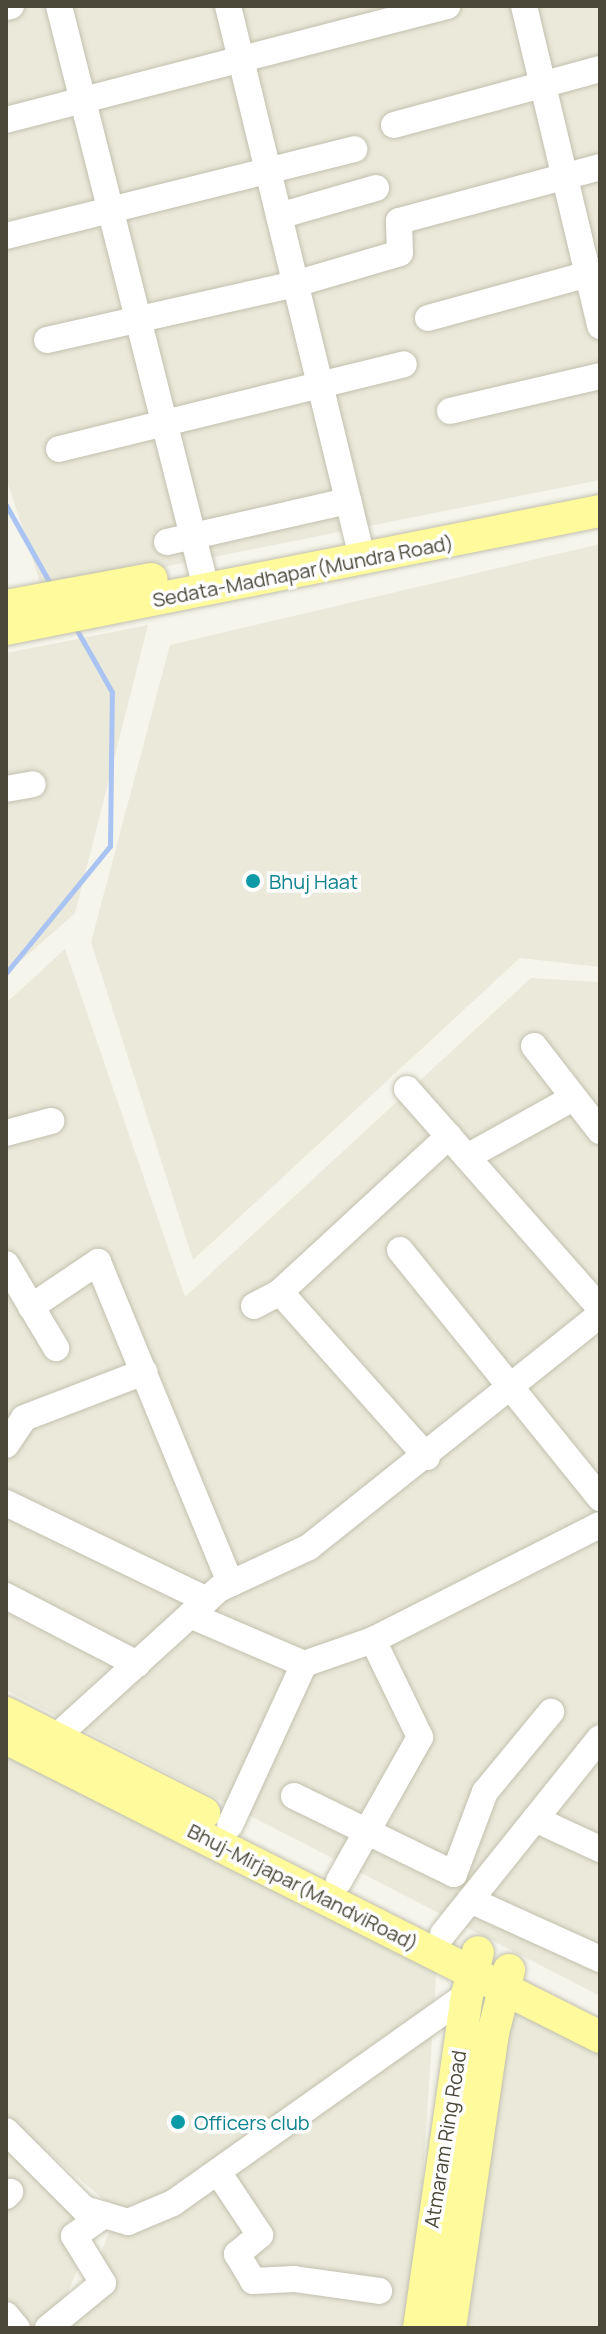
<!DOCTYPE html>
<html>
<head>
<meta charset="utf-8">
<style>
  body { margin:0 }
  #map { position:relative; width:606px; height:2334px; overflow:hidden; background:#f6f5ec; font-family:Manrope,sans-serif }
  div>[style] { position:absolute }
  [style*='--x'] { left:calc(var(--x)*1px); top:calc(var(--y)*1px); width:calc(var(--w)*1px); rotate:calc(var(--a)*1deg) }
  .residential>* { inset:0; background:#eae9da }
  .stream>* { height:5px; margin:-2.5px; padding:0 2.5px; transform-origin:2.5px; border-radius:2.5px; background:#a9c3f2 }
  .roads { filter:drop-shadow(0 0 2px #c2c0ae) drop-shadow(0 0 2px #c2c0ae) }
  .minor>* { height:26px; margin:-13px; padding:0 13px; transform-origin:13px; border-radius:13px; background:#fff }
  .major>* { height:32px; margin:-16px; padding:0 16px; transform-origin:16px; border-radius:16px; background:#fffa9c }
  .dots>* { width:22px; height:22px; translate:-50% -50%; box-sizing:border-box; border:4px solid #fff; border-radius:50% }
  span { translate:-50% -50%; white-space:nowrap; text-align:center; line-height:1.15; -webkit-text-stroke:7px #fff; paint-order:stroke }
  .street-label { font-size:20px; color:#4b4839 }
  .culture-label { font-size:20px; color:#0d838f }
  .left { translate:0 -50%; text-align:left }
  .frame { position:absolute; inset:0; border:8px solid #4b4839; pointer-events:none }
</style>
</head>
<body>
<div id="map">
  <div class="residential">
    <i style="clip-path:polygon(6px 6px,529px 6px,600px 319px,600px 480px,43px 591px,6px 478px)"></i>
    <i style="clip-path:polygon(534px 6px,600px 6px,600px 303px)"></i>
    <i style="clip-path:polygon(600px 544px,600px 967px,520px 958px,193px 1260px,91px 942px,170px 645px)"></i>
    <i style="clip-path:polygon(148px 625px,75px 913px,6px 974px,6px 653px)"></i>
    <i style="clip-path:polygon(65px 949px,185px 1297px,531px 978px,600px 982px,600px 1996px,6px 1690px,6px 1003px)"></i>
    <i style="clip-path:polygon(6px 1747px,437px 1963px,413px 2328px,72px 2328px,117px 2211px,6px 2117px)"></i>
    <i style="clip-path:polygon(501px 1995px,600px 2045px,600px 2328px,459px 2328px)"></i>
    <i style="clip-path:polygon(6px 2132px,100px 2215px,53px 2328px,6px 2328px)"></i>
  </div>
  <div class="stream">
    <i style="--x:6;--y:505;--w:92;--a:60.6"></i>
    <i style="--x:6;--y:973;--w:164;--a:-50.7"></i>
    <i style="--x:110;--y:846;--w:154;--a:-89.3"></i>
    <i style="--x:112;--y:692;--w:77;--a:-119.6"></i>
  </div>
  <div class="roads">
    <div class="minor">
      <i style="--x:59;--y:6;--w:584;--a:75.82"></i>
      <i style="--x:228;--y:6;--w:551;--a:76.34"></i>
      <i style="--x:524;--y:6;--w:329;--a:76.6"></i>
      <i style="--x:6;--y:7;--w:5;--a:-11"></i>
      <i style="--x:6;--y:120;--w:456;--a:-14.5"></i>
      <i style="--x:394;--y:125;--w:213;--a:-15.2"></i>
      <i style="--x:279;--y:216;--w:101;--a:-16.1"></i>
      <i style="--x:6;--y:236;--w:359;--a:-14"></i>
      <i style="--x:428;--y:318;--w:178;--a:-15.3"></i>
      <i style="--x:47;--y:340;--w:254;--a:-12.7"></i>
      <i style="--x:295;--y:284;--w:109;--a:-16.4"></i>
      <i style="--x:400;--y:253;--w:32;--a:-92"></i>
      <i style="--x:399;--y:221;--w:208;--a:-15"></i>
      <i style="--x:450;--y:411;--w:154;--a:-13.1"></i>
      <i style="--x:59;--y:449;--w:355;--a:-13.8"></i>
      <i style="--x:167;--y:542;--w:186;--a:-12.8"></i>
      <i style="--x:6;--y:789;--w:27;--a:-10"></i>
      <i style="--x:534;--y:1046;--w:108;--a:52.2"></i>
      <i style="--x:407;--y:1089;--w:292;--a:48.6"></i>
      <i style="--x:6;--y:1133;--w:47;--a:-14.9"></i>
      <i style="--x:467;--y:1157;--w:121;--a:-29.1"></i>
      <i style="--x:400;--y:1250;--w:319;--a:51.1"></i>
      <i style="--x:6;--y:1264;--w:98;--a:59.2"></i>
      <i style="--x:280;--y:1292;--w:221;--a:48.3"></i>
      <i style="--x:254;--y:1306;--w:30;--a:-28"></i>
      <i style="--x:280;--y:1292;--w:230;--a:-42.7"></i>
      <i style="--x:31;--y:1307;--w:81;--a:-33.9"></i>
      <i style="--x:98;--y:1262;--w:348;--a:67.6"></i>
      <i style="--x:6;--y:1445;--w:32;--a:-56"></i>
      <i style="--x:24;--y:1418;--w:129;--a:-21"></i>
      <i style="--x:6;--y:1503;--w:223;--a:25.8"></i>
      <i style="--x:6;--y:1596;--w:148;--a:27.4"></i>
      <i style="--x:190;--y:1615;--w:124;--a:23.3"></i>
      <i style="--x:55;--y:1738;--w:222;--a:-42.3"></i>
      <i style="--x:219;--y:1589;--w:99;--a:-25"></i>
      <i style="--x:309;--y:1547;--w:372;--a:-38.6"></i>
      <i style="--x:294;--y:1796;--w:178;--a:26"></i>
      <i style="--x:454;--y:1874;--w:88;--a:-69.3"></i>
      <i style="--x:485;--y:1792;--w:104;--a:-50.5"></i>
      <i style="--x:535;--y:1819;--w:72;--a:24.8"></i>
      <i style="--x:230;--y:1825;--w:177;--a:-65.3"></i>
      <i style="--x:304;--y:1664;--w:73;--a:-19.2"></i>
      <i style="--x:373;--y:1640;--w:254;--a:-26.9"></i>
      <i style="--x:339;--y:1881;--w:165;--a:-60.6"></i>
      <i style="--x:420;--y:1737;--w:108;--a:-115.9"></i>
      <i style="--x:470;--y:1900;--w:143;--a:24.4"></i>
      <i style="--x:443;--y:1934;--w:251;--a:-51.3"></i>
      <i style="--x:6;--y:2131;--w:110;--a:45"></i>
      <i style="--x:84;--y:2209;--w:46;--a:16.5"></i>
      <i style="--x:128;--y:2222;--w:49;--a:-22.9"></i>
      <i style="--x:173;--y:2203;--w:360;--a:-35.3"></i>
      <i style="--x:218;--y:2172;--w:76;--a:56.3"></i>
      <i style="--x:260;--y:2235;--w:30;--a:140"></i>
      <i style="--x:237;--y:2254;--w:31;--a:59"></i>
      <i style="--x:253;--y:2281;--w:41;--a:-2.8"></i>
      <i style="--x:294;--y:2279;--w:86;--a:8"></i>
      <i style="--x:6;--y:2196;--w:6;--a:-45"></i>
      <i style="--x:6;--y:2315;--w:17;--a:50"></i>
      <i style="--x:48;--y:2328;--w:71;--a:-39.3"></i>
      <i style="--x:103;--y:2283;--w:55;--a:-121.7"></i>
      <i style="--x:74;--y:2236;--w:37;--a:-35"></i>
    </div>
    <div class="major">
      <i style="--x:6;--y:606;--w:148;--a:-10.5"></i>
      <i style="--x:6;--y:629;--w:606;--a:-11.24"></i>
      <i style="--x:6;--y:1713;--w:222;--a:26.8"></i>
      <i style="--x:6;--y:1738;--w:665;--a:26.72"></i>
      <i style="--x:419;--y:2328;--w:336;--a:-81.8"></i>
      <i style="--x:467;--y:1995;--w:44;--a:-75.7"></i>
      <i style="--x:450;--y:2328;--w:298;--a:-81.7"></i>
      <i style="--x:493;--y:2033;--w:65;--a:-75.7"></i>
    </div>
  </div>
  <div class="dots">
    <i style="left:253px;top:881px;background:#0f9aa8"></i>
    <i style="left:178px;top:2122px;background:#0f9aa8"></i>
  </div>
  <div class="street-label">
    <span style="left:303px;top:571px;rotate:-11deg">Sedata-Madhapar(Mundra Road)</span>
    <span style="left:303px;top:1887px;rotate:27deg">Bhuj-Mirjapar(MandviRoad)</span>
    <span style="left:445px;top:2139px;rotate:-81deg">Atmaram Ring Road</span>
  </div>
  <div class="culture-label">
    <span class="left" style="left:269px;top:881px">Bhuj Haat</span>
    <span class="left" style="left:194px;top:2122px">Officers club</span>
  </div>
  <div class="frame"></div>
</div>
</body>
</html>
